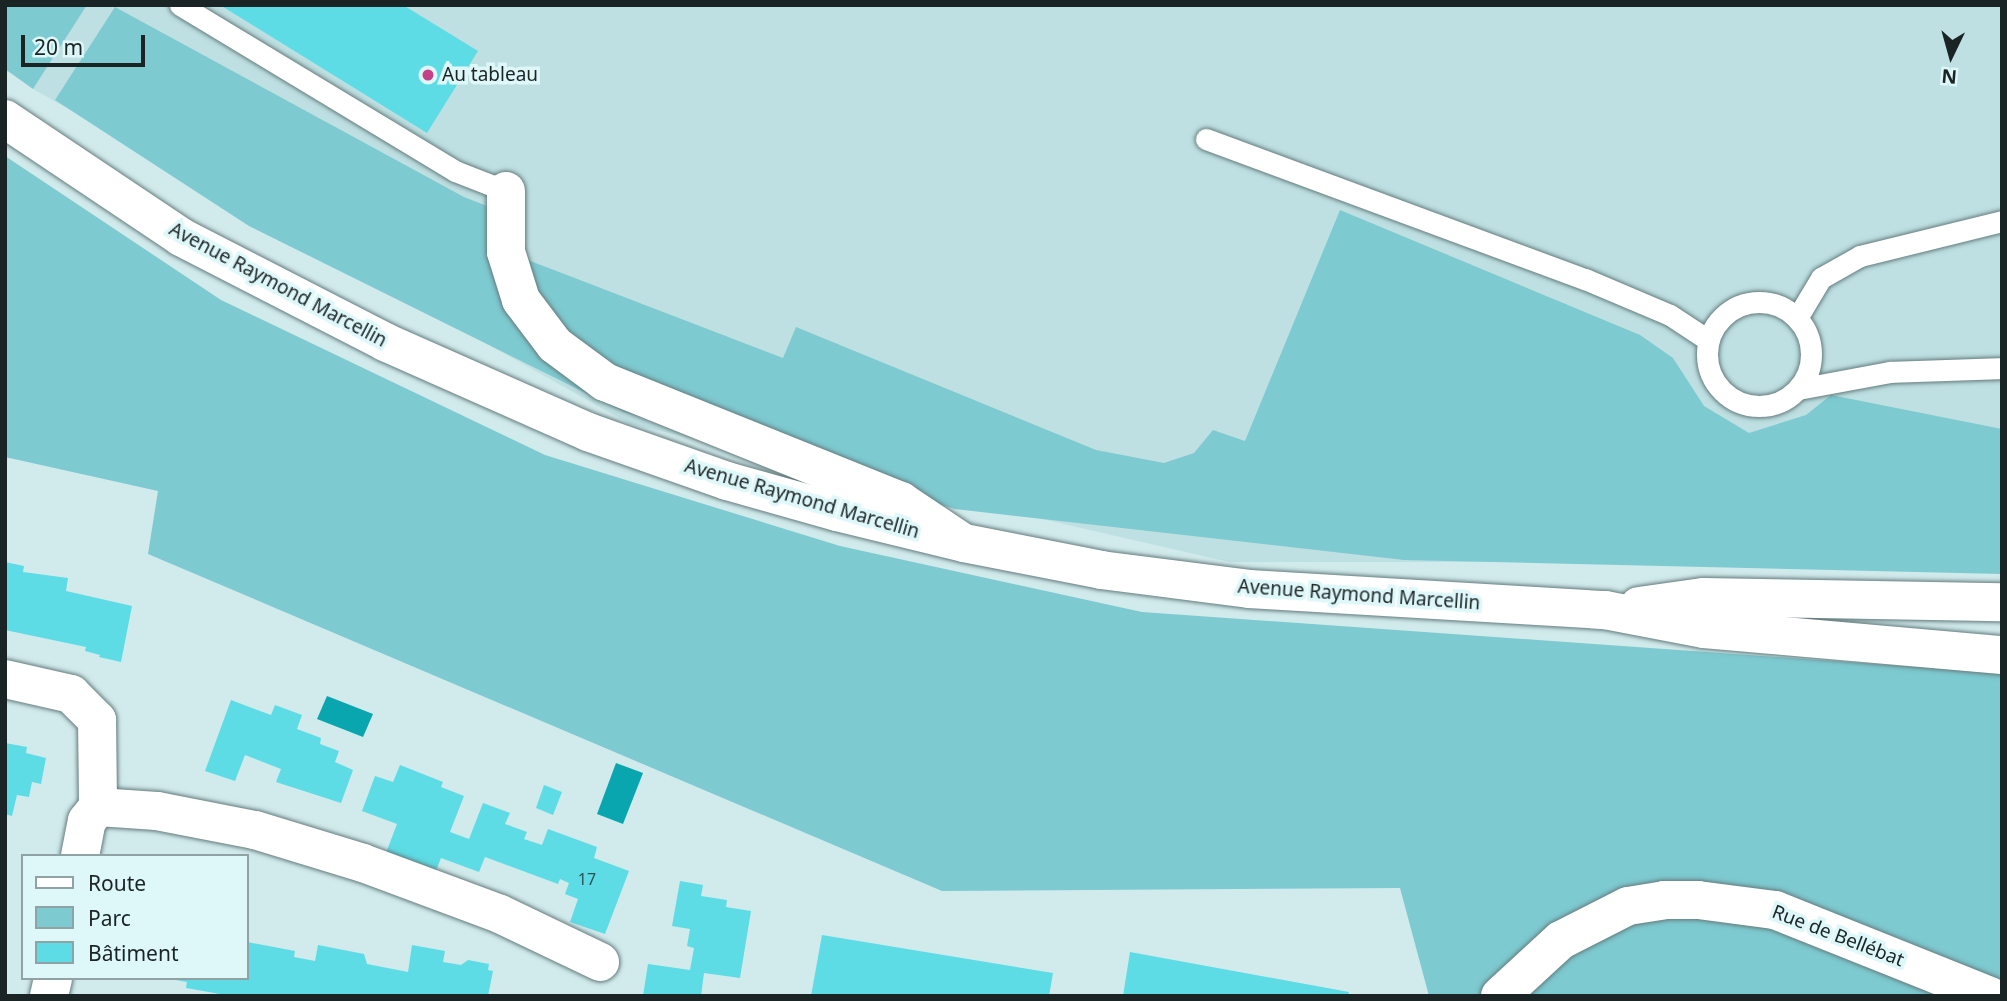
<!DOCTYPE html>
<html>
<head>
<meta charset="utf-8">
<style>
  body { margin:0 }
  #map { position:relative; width:2007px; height:1001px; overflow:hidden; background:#d1eaec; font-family:"Noto Sans",sans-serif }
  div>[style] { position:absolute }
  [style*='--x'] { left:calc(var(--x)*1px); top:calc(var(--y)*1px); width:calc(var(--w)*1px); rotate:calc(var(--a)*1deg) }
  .built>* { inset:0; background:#bee0e2 }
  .green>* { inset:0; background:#7dcad0 }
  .water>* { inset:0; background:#09a6b0 }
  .building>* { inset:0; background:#5ddce5 }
  .roads { filter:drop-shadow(0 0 2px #657c7e) drop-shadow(0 0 2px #657c7e) }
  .lane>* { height:21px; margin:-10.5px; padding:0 10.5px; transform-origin:10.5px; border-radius:10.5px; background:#fff }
  .lane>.ring { margin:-10.5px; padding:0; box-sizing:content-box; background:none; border:21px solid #fff; border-radius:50% }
  .street>* { height:38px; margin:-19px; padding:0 19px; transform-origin:19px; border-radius:19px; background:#fff }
  .secondary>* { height:38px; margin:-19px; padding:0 19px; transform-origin:19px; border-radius:19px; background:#fff }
  .dots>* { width:19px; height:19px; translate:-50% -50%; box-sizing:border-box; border:4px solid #def7f9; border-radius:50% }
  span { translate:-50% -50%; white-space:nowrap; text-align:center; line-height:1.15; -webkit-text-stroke:7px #def7f9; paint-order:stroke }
  .number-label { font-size:16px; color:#2c5255 }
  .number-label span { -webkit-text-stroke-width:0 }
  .poi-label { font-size:19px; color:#1b2425 }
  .left { translate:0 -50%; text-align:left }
  .street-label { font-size:19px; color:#1b2425 }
  .frame { position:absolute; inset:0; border:7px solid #1b2425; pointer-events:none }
  .legend { position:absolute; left:21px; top:854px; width:228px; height:126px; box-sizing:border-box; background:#def7f9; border:2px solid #90a3a4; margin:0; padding:9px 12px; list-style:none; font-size:21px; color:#1b2425 }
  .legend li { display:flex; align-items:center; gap:14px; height:35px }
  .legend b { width:35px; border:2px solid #90a3a4 }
  .north { position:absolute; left:1916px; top:21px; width:70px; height:70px; -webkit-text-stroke:5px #def7f9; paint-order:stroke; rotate:185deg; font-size:19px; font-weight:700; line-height:28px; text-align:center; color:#1b2425 }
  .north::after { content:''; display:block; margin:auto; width:24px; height:32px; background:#1b2425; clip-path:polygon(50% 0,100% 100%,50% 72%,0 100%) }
  .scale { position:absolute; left:21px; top:35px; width:124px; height:32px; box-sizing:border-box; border:4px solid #1b2425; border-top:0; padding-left:9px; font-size:21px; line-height:24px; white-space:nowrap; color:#1b2425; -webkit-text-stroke:5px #def7f9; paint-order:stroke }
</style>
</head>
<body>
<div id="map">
  <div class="built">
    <i style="clip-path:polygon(87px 5px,2002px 5px,2002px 558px,1862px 562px,1229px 562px,630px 424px,33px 89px)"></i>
  </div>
  <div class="green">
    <i style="clip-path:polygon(5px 5px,87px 5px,33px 89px,5px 69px)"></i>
    <i style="clip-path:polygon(115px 7px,464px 197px,518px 218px,507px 252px,783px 358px,796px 327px,1096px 450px,1164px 463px,1194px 453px,1213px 430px,1245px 441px,1340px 210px,1640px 335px,1673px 358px,1704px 406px,1749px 433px,1806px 415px,1831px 395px,2002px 429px,2002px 574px,1404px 560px,955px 509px,624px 412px,249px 226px,55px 100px)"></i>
    <i style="clip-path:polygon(5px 156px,221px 300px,545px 455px,840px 546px,1142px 612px,2002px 673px,2002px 996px,1429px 996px,1400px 888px,942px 891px,148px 554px,158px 491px,5px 457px)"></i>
  </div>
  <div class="water">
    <i style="clip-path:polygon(327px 696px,373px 714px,363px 737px,317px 719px)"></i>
    <i style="clip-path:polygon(616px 763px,643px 773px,623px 824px,597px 814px)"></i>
  </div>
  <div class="building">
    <i style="clip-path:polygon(220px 5px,403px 5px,478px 51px,427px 133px)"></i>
    <i style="clip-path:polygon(5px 562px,24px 566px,23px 572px,68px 578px,66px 591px,132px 606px,121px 662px,99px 657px,100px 655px,85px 651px,86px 647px,5px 630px)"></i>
    <i style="clip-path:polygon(231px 700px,271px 715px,275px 705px,302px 715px,297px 729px,321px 738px,320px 744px,339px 751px,335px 762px,353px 770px,341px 803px,276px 782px,281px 769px,245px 755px,235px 781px,205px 771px)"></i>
    <i style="clip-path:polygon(5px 743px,27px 747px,26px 753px,46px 758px,41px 784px,32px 782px,29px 797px,17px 795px,12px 816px,5px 814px)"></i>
    <i style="clip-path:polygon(400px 765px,443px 782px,441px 787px,464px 796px,450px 832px,469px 839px,483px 803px,510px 813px,505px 824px,527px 832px,524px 839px,542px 845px,548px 829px,597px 847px,594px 858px,629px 871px,605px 934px,570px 922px,578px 899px,565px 894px,569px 883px,560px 879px,558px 884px,485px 857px,479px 872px,441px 858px,436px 871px,386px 853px,397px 824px,362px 811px,375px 776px,393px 782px)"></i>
    <i style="clip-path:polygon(544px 785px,562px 792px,553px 815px,536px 808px)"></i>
    <i style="clip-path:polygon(680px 881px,703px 885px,701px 896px,727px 900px,726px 907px,751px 911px,740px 978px,704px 973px,701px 996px,643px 996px,648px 964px,690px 970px,694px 948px,687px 946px,690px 929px,672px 926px)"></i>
    <i style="clip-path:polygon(822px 935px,1053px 973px,1049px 996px,811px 996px)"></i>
    <i style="clip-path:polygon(247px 942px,295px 951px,294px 957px,315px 961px,318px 945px,364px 954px,367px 964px,408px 972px,412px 945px,445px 951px,443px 962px,461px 965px,468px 960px,489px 964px,488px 970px,493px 971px,488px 996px,231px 996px,186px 988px,187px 982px,176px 980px,247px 978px)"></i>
    <i style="clip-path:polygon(1130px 952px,1349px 992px,1348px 996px,1123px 996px)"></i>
  </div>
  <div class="roads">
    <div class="lane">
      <i style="--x:180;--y:5;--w:321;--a:31.1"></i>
      <i style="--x:455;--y:171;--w:55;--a:21.4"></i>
      <i style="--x:1206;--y:139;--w:404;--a:20.3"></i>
      <i style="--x:1585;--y:279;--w:92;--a:23"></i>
      <i style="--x:1670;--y:315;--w:45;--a:33.3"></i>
      <i class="ring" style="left:1707px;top:302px;width:83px;height:83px"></i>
      <i style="--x:1797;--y:318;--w:47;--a:-59"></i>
      <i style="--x:1821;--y:278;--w:45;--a:-29.4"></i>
      <i style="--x:1860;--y:256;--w:146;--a:-13.8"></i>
      <i style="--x:1798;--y:389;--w:94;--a:-10.5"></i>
      <i style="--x:1890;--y:372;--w:112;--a:-2"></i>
    </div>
    <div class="street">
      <i style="--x:506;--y:191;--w:61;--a:90"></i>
      <i style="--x:506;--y:252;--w:50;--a:72.6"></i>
      <i style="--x:521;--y:300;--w:56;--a:52.9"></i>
      <i style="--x:555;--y:345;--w:62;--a:36.5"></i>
      <i style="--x:605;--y:382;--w:319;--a:21.9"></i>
      <i style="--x:901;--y:501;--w:70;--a:33.9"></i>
      <i style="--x:5;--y:679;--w:68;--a:12.8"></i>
      <i style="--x:71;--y:694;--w:37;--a:45"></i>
      <i style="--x:97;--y:720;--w:87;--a:89.3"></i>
      <i style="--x:80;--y:856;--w:36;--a:-79"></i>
      <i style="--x:87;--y:821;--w:18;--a:-52"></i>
      <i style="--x:98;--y:807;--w:59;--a:3.9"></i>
      <i style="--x:157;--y:811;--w:100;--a:11"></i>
      <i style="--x:255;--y:830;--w:113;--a:17"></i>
      <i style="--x:363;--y:863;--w:146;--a:20.4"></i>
      <i style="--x:500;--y:914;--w:111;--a:25.6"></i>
      <i style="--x:49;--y:996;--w:18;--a:-77"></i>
      <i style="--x:1500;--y:996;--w:83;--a:-42.6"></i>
      <i style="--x:1561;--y:940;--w:75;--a:-26.9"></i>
      <i style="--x:1628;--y:906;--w:36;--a:-9"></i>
      <i style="--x:1664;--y:900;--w:34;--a:0"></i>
      <i style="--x:1698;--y:900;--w:78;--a:7.4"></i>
      <i style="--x:1775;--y:910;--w:232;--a:21.8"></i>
    </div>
    <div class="secondary">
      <i style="--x:5;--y:119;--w:212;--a:33.8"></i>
      <i style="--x:181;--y:237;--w:229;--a:27.2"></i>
      <i style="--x:385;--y:342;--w:222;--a:23.9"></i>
      <i style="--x:588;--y:432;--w:147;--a:19.4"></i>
      <i style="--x:727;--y:481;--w:114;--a:15.7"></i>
      <i style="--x:837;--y:512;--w:131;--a:13.7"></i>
      <i style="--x:964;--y:543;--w:140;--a:11.1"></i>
      <i style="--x:1101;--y:570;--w:149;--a:7.3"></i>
      <i style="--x:1249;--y:589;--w:357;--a:3.4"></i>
      <i style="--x:1605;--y:610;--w:101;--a:10.9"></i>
      <i style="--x:1704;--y:629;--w:299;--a:5"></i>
      <i style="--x:1639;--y:606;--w:66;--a:-7.9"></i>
      <i style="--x:1704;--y:597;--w:298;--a:1"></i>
    </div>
  </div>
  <div class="dots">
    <i style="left:428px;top:75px;background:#c64286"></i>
  </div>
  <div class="number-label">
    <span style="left:587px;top:879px">17</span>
  </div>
  <div class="poi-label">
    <span class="left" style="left:442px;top:75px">Au tableau</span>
  </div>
  <div class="street-label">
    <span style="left:278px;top:285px;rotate:28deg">Avenue Raymond Marcellin</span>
    <span style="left:802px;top:499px;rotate:16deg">Avenue Raymond Marcellin</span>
    <span style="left:1359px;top:595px;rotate:4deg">Avenue Raymond Marcellin</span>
    <span style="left:1838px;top:936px;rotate:21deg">Rue de Bellébat</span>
  </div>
  <div class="frame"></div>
  <ul class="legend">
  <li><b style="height:9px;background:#fff"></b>Route</li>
  <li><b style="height:19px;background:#7dcad0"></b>Parc</li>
  <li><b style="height:19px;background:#5ddce5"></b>Bâtiment</li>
  </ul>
  <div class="north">N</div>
  <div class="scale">20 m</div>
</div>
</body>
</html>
